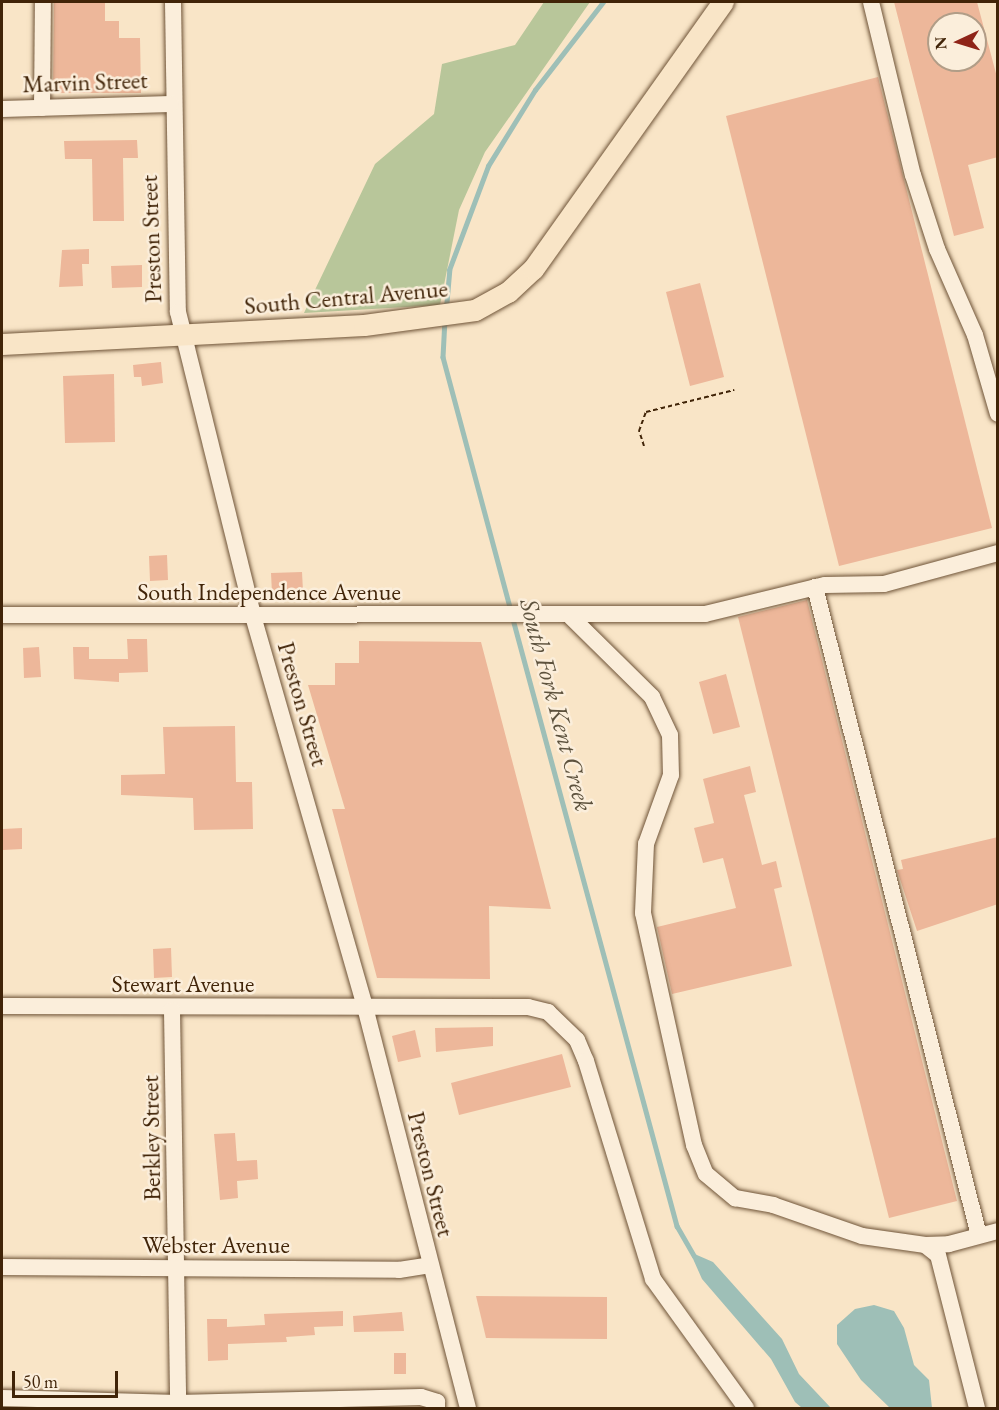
<!DOCTYPE html>
<html>
<head>
<meta charset="utf-8">
<style>
  body { margin:0 }
  #map { position:relative; width:999px; height:1410px; overflow:hidden; background:#f9e5c7; font-family:"EB Garamond",serif }
  div>[style] { position:absolute }
  [style*='--x'] { left:calc(var(--x)*1px); top:calc(var(--y)*1px); width:calc(var(--w)*1px); rotate:calc(var(--a)*1deg) }
  .green>* { inset:0; background:#b8c69a }
  .water>* { inset:0; background:#9ebfb7 }
  .stream>* { height:4.5px; margin:-2.25px; padding:0 2.25px; transform-origin:2.25px; border-radius:2.25px; background:#9ebfb7 }
  .building>* { inset:0; background:#edb79a }
  .path>* { height:2px; margin-top:-1px; transform-origin:0; background:repeating-linear-gradient(90deg,#412408 0 4.5px,transparent 0 7.5px) }
  .roads { filter:drop-shadow(0 0 2px #6f5438) drop-shadow(0 0 2px #6f5438) }
  .minor>* { height:16px; margin:-8px; padding:0 8px; transform-origin:8px; border-radius:8px; background:#fbeedb }
  .major>* { height:21px; margin:-10.5px; padding:0 10.5px; transform-origin:10.5px; border-radius:10.5px; background:#f9e5c7 }
  span { translate:-50% -50%; white-space:nowrap; text-align:center; line-height:1.15; -webkit-text-stroke:5px #fbeedb; paint-order:stroke }
  .street-label { font-size:24px; color:#412408 }
  .water-label { font-size:26px; color:#5d523d; font-style:italic }
  .frame { position:absolute; inset:0; border:3px solid #412408; pointer-events:none }
  .north { position:absolute; left:927px; top:12px; width:60px; height:60px; box-sizing:border-box; background:#fbeedb; border:2px solid #b19d87; border-radius:50%; rotate:266deg; font-size:16px; font-weight:700; line-height:24px; text-align:center; color:#412408 }
  .north::after { content:''; display:block; margin:auto; width:21px; height:27px; background:#8f2418; clip-path:polygon(50% 0,100% 100%,50% 72%,0 100%) }
  .scale { position:absolute; left:12px; top:1371px; width:106px; height:27px; box-sizing:border-box; border:3px solid #412408; border-top:0; padding-left:8px; font-size:18px; line-height:21px; white-space:nowrap; color:#412408; -webkit-text-stroke:4px #fbeedb; paint-order:stroke }
</style>
</head>
<body>
<div id="map">
  <div class="green">
    <i style="clip-path:polygon(544px 2px,590px 2px,485px 152px,459px 210px,440px 305px,304px 313px,375px 164px,434px 114px,442px 64px,515px 45px)"></i>
  </div>
  <div class="water">
    <i style="clip-path:polygon(690px 1252px,713px 1262px,782px 1339px,799px 1374px,831px 1408px,802px 1408px,795px 1402px,771px 1359px,702px 1279px)"></i>
    <i style="clip-path:polygon(874px 1305px,894px 1311px,904px 1328px,914px 1365px,929px 1380px,932px 1408px,890px 1408px,861px 1380px,837px 1344px,837px 1325px,855px 1309px)"></i>
  </div>
  <div class="stream">
    <i style="--x:446;--y:308;--w:38;--a:-85"></i>
    <i style="--x:449;--y:270;--w:111;--a:-69.4"></i>
    <i style="--x:488;--y:166;--w:89;--a:-58.3"></i>
    <i style="--x:535;--y:90;--w:111;--a:-52.3"></i>
    <i style="--x:445;--y:319;--w:38;--a:93"></i>
    <i style="--x:443;--y:357;--w:263;--a:75"></i>
    <i style="--x:513;--y:619;--w:629;--a:74.88"></i>
    <i style="--x:677;--y:1226;--w:34;--a:60"></i>
  </div>
  <div class="building">
    <i style="clip-path:polygon(54px 2px,105px 2px,105px 21px,119px 21px,119px 38px,140px 38px,141px 93px,53px 93px)"></i>
    <i style="clip-path:polygon(evenodd,894px 2px,977px 2px,998px 81px,998px 157px,968px 165px,984px 228px,954px 236px,894px 2px,939px 24px,975px 24px,975px 60px,939px 60px,939px 24px)"></i>
    <i style="clip-path:polygon(878px 77px,992px 528px,839px 566px,726px 116px)"></i>
    <i style="clip-path:polygon(137px 140px,138px 158px,123px 158px,124px 221px,93px 221px,92px 159px,65px 159px,64px 141px)"></i>
    <i style="clip-path:polygon(89px 249px,89px 264px,82px 264px,83px 286px,59px 287px,62px 250px)"></i>
    <i style="clip-path:polygon(142px 265px,142px 287px,112px 288px,111px 266px)"></i>
    <i style="clip-path:polygon(700px 283px,724px 377px,690px 386px,666px 292px)"></i>
    <i style="clip-path:polygon(161px 362px,163px 383px,142px 386px,141px 377px,134px 377px,133px 365px)"></i>
    <i style="clip-path:polygon(114px 374px,115px 442px,65px 443px,63px 376px)"></i>
    <i style="clip-path:polygon(167px 555px,168px 580px,150px 581px,149px 556px)"></i>
    <i style="clip-path:polygon(302px 572px,303px 591px,272px 593px,271px 573px)"></i>
    <i style="clip-path:polygon(807px 600px,957px 1201px,889px 1218px,738px 617px)"></i>
    <i style="clip-path:polygon(127px 639px,147px 639px,148px 672px,119px 673px,119px 682px,74px 679px,73px 647px,89px 647px,89px 659px,128px 659px)"></i>
    <i style="clip-path:polygon(359px 641px,481px 642px,551px 909px,489px 906px,490px 979px,377px 978px,332px 809px,345px 809px,308px 685px,335px 685px,335px 663px,359px 663px)"></i>
    <i style="clip-path:polygon(39px 647px,41px 677px,24px 678px,23px 648px)"></i>
    <i style="clip-path:polygon(726px 674px,740px 727px,713px 734px,699px 682px)"></i>
    <i style="clip-path:polygon(235px 726px,236px 782px,252px 782px,253px 829px,194px 830px,193px 798px,121px 795px,121px 775px,165px 774px,163px 727px)"></i>
    <i style="clip-path:polygon(750px 766px,756px 792px,744px 795px,762px 865px,776px 861px,782px 887px,774px 889px,792px 966px,672px 994px,657px 927px,736px 908px,723px 858px,703px 863px,694px 828px,714px 823px,703px 779px)"></i>
    <i style="clip-path:polygon(22px 828px,22px 849px,3px 850px,3px 829px)"></i>
    <i style="clip-path:polygon(998px 837px,998px 904px,917px 931px,897px 870px,903px 869px,901px 860px)"></i>
    <i style="clip-path:polygon(171px 948px,172px 977px,154px 978px,153px 949px)"></i>
    <i style="clip-path:polygon(493px 1027px,493px 1046px,436px 1052px,435px 1028px)"></i>
    <i style="clip-path:polygon(415px 1030px,421px 1057px,398px 1062px,392px 1036px)"></i>
    <i style="clip-path:polygon(562px 1054px,571px 1087px,459px 1115px,451px 1083px)"></i>
    <i style="clip-path:polygon(235px 1133px,237px 1161px,257px 1160px,258px 1179px,237px 1181px,238px 1198px,220px 1200px,214px 1134px)"></i>
    <i style="clip-path:polygon(476px 1296px,607px 1297px,607px 1339px,486px 1338px)"></i>
    <i style="clip-path:polygon(343px 1311px,343px 1326px,314px 1327px,315px 1335px,286px 1337px,287px 1342px,228px 1344px,228px 1360px,208px 1361px,207px 1319px,227px 1319px,227px 1327px,265px 1325px,264px 1314px)"></i>
    <i style="clip-path:polygon(402px 1312px,404px 1331px,354px 1332px,353px 1316px)"></i>
    <i style="clip-path:polygon(394px 1353px,406px 1353px,406px 1374px,394px 1374px)"></i>
  </div>
  <div class="path">
    <i style="--x:644;--y:446;--w:16;--a:-108"></i>
    <i style="--x:639;--y:431;--w:20;--a:-70"></i>
    <i style="--x:646;--y:412;--w:91;--a:-14"></i>
  </div>
  <div class="roads">
    <div class="minor">
      <i style="--x:173;--y:2;--w:310;--a:89.1"></i>
      <i style="--x:178;--y:312;--w:313;--a:76.1"></i>
      <i style="--x:253;--y:616;--w:407;--a:74"></i>
      <i style="--x:365;--y:1007;--w:414;--a:75.6"></i>
      <i style="--x:871;--y:2;--w:178;--a:76.4"></i>
      <i style="--x:913;--y:175;--w:78;--a:72"></i>
      <i style="--x:937;--y:249;--w:94;--a:66.2"></i>
      <i style="--x:975;--y:335;--w:82;--a:73.8"></i>
      <i style="--x:42;--y:108;--w:106;--a:-89.5"></i>
      <i style="--x:2;--y:109;--w:169;--a:-1.7"></i>
      <i style="--x:815;--y:587;--w:669;--a:75.82"></i>
      <i style="--x:2;--y:615;--w:703;--a:-0.08"></i>
      <i style="--x:705;--y:614;--w:123;--a:-13.6"></i>
      <i style="--x:825;--y:585;--w:59;--a:-1"></i>
      <i style="--x:884;--y:584;--w:118;--a:-15.2"></i>
      <i style="--x:571;--y:617;--w:114;--a:44.6"></i>
      <i style="--x:652;--y:697;--w:42;--a:64.7"></i>
      <i style="--x:670;--y:735;--w:40;--a:88.6"></i>
      <i style="--x:671;--y:775;--w:73;--a:109.9"></i>
      <i style="--x:646;--y:844;--w:69;--a:92.5"></i>
      <i style="--x:643;--y:913;--w:238;--a:77.6"></i>
      <i style="--x:694;--y:1145;--w:31;--a:68"></i>
      <i style="--x:706;--y:1174;--w:38;--a:40"></i>
      <i style="--x:735;--y:1198;--w:39;--a:10"></i>
      <i style="--x:773;--y:1205;--w:94;--a:19.2"></i>
      <i style="--x:862;--y:1236;--w:64;--a:8.1"></i>
      <i style="--x:925;--y:1245;--w:16;--a:38"></i>
      <i style="--x:938;--y:1255;--w:158;--a:75.7"></i>
      <i style="--x:2;--y:1006;--w:526;--a:0.11"></i>
      <i style="--x:528;--y:1007;--w:21;--a:14"></i>
      <i style="--x:548;--y:1012;--w:40;--a:44"></i>
      <i style="--x:577;--y:1040;--w:23;--a:67"></i>
      <i style="--x:586;--y:1061;--w:228;--a:72.9"></i>
      <i style="--x:653;--y:1279;--w:159;--a:54.2"></i>
      <i style="--x:172;--y:1010;--w:398;--a:89.1"></i>
      <i style="--x:925;--y:1245;--w:24;--a:-2"></i>
      <i style="--x:949;--y:1244;--w:51;--a:-14.9"></i>
      <i style="--x:2;--y:1267;--w:397;--a:0.4"></i>
      <i style="--x:399;--y:1270;--w:30;--a:-9"></i>
      <i style="--x:2;--y:1398;--w:176;--a:1.6"></i>
      <i style="--x:178;--y:1403;--w:243;--a:-1.4"></i>
      <i style="--x:421;--y:1397;--w:17;--a:17"></i>
      <i style="--x:437;--y:1402;--w:6;--a:90"></i>
    </div>
    <div class="major">
      <i style="--x:2;--y:344;--w:362;--a:-3"></i>
      <i style="--x:364;--y:325;--w:112;--a:-7.7"></i>
      <i style="--x:475;--y:310;--w:38;--a:-29"></i>
      <i style="--x:508;--y:292;--w:34;--a:-43"></i>
      <i style="--x:533;--y:269;--w:328;--a:-54.6"></i>
    </div>
  </div>
  <div class="street-label">
    <span style="left:85px;top:82px;rotate:-2deg">Marvin Street</span>
    <span style="left:151px;top:239px;rotate:-92deg">Preston Street</span>
    <span style="left:346px;top:297px;rotate:-5deg">South Central Avenue</span>
    <span style="left:269px;top:592px">South Independence Avenue</span>
    <span style="left:303px;top:704px;rotate:74deg">Preston Street</span>
    <span style="left:183px;top:984px">Stewart Avenue</span>
    <span style="left:151px;top:1138px;rotate:-91deg">Berkley Street</span>
    <span style="left:431px;top:1174px;rotate:76deg">Preston Street</span>
    <span style="left:216px;top:1245px">Webster Avenue</span>
  </div>
  <div class="water-label">
    <span style="left:556px;top:705px;rotate:75deg">South Fork Kent Creek</span>
  </div>
  <div class="frame"></div>
  <div class="north">N</div>
  <div class="scale">50 m</div>
</div>
</body>
</html>
